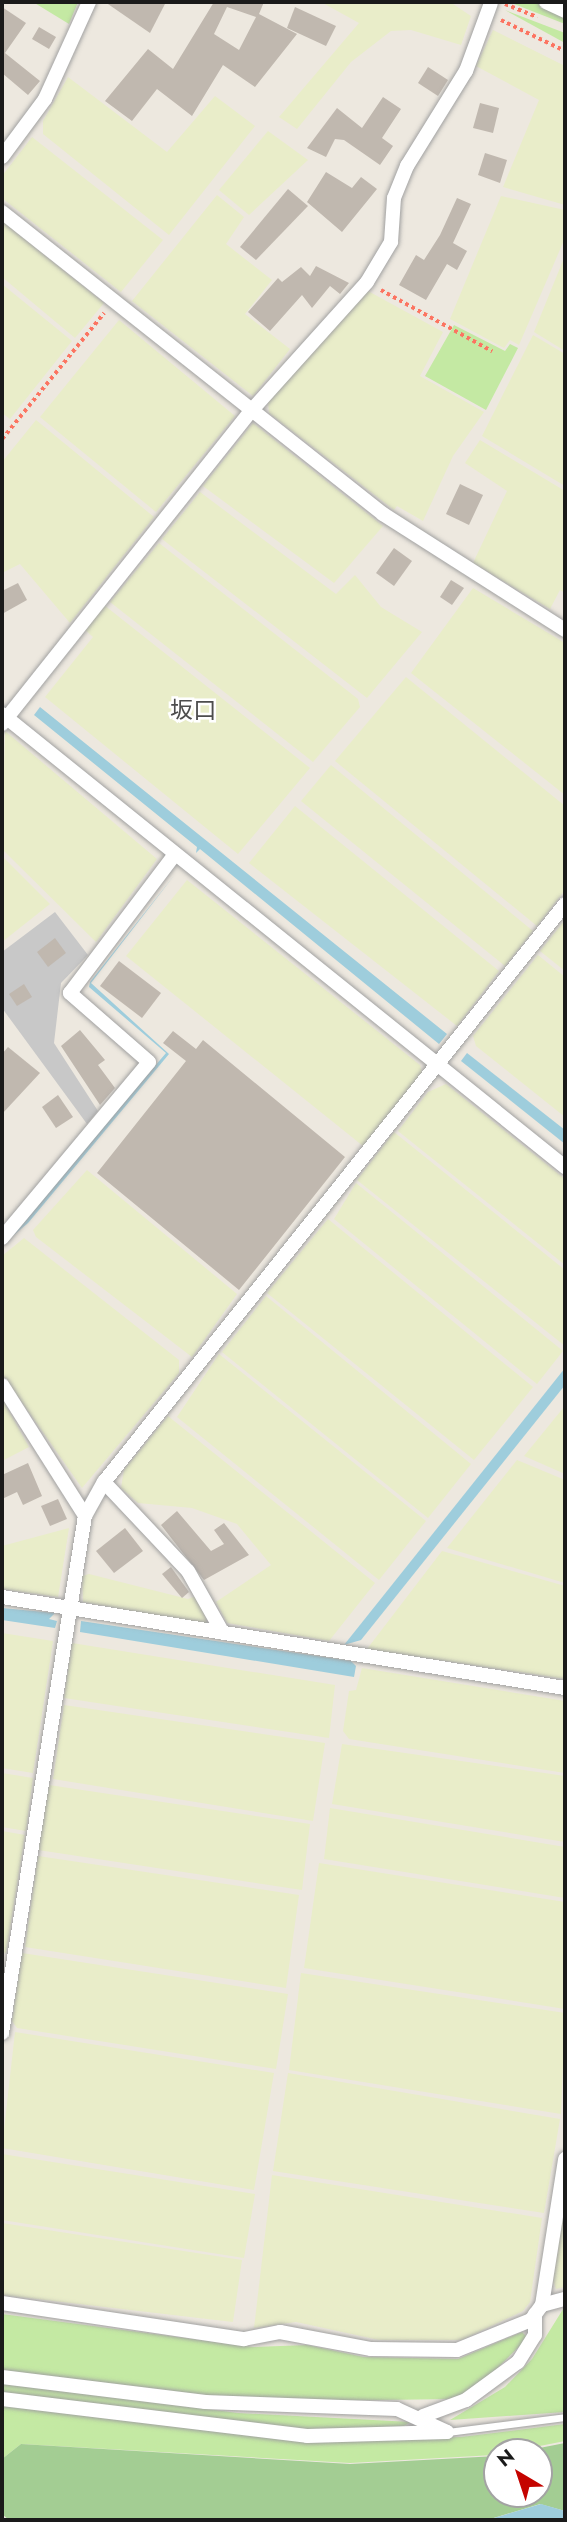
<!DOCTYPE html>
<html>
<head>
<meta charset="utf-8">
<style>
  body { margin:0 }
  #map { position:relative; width:567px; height:2522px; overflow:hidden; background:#ede8df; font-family:Jost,"Noto Sans JP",sans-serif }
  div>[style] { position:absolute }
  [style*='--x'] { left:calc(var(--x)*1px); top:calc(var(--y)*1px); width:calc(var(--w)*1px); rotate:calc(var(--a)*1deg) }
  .religious>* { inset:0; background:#c8c8c8 }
  .farmland>* { inset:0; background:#e9edc9 }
  .grass>* { inset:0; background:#c4e9a3 }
  .forest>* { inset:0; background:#a3cd93 }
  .water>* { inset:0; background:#9ecddc }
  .building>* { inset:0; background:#c0b8af }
  .path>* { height:3.5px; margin-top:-1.75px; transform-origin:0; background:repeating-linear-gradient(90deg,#fc7461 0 3.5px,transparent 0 7px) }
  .roads { filter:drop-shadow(0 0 2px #a1a1a1) drop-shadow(0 0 2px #a1a1a1) }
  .lane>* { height:7px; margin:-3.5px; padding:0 3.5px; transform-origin:3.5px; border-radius:3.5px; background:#fff }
  .street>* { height:14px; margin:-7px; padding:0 7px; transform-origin:7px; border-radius:7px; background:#fff }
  span { translate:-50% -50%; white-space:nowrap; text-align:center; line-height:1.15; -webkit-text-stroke:5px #fff; paint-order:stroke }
  .neighbourhood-label { font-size:23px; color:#4d4d4d }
  .frame { position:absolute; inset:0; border:4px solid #1a1a1a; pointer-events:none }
  .north { position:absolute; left:483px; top:2438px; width:70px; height:70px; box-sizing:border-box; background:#fff; border:2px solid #a3a3a3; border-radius:50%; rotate:321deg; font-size:19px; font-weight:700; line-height:28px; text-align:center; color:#1a1a1a }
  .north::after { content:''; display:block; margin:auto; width:24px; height:32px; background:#c50400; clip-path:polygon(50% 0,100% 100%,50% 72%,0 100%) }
</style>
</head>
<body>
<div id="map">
  <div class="religious">
    <i style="clip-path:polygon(55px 912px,88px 955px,61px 983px,54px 1043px,98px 1111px,87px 1124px,2px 1008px,2px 952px)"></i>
  </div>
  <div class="farmland">
    <i style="clip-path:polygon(321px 2px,450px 2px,471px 16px,461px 45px,411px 30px,391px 31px,351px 62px,297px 129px,279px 117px,359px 23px)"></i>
    <i style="clip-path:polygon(493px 30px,565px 66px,565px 205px,503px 187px,539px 100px,476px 66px)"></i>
    <i style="clip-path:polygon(68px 77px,167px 152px,215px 96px,255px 126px,169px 235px,43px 134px,43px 121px)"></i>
    <i style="clip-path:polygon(268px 131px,308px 160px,249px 215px,219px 190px)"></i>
    <i style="clip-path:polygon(32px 137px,163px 240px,121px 292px,2px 198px,2px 176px)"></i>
    <i style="clip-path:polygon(217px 195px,244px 217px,226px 244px,272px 280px,245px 314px,290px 349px,253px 396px,132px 301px)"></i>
    <i style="clip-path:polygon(501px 196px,565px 210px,565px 238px,519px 345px,510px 340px,504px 348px,450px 319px)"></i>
    <i style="clip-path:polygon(2px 221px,104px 303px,75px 338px,2px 277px)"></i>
    <i style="clip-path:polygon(564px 258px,565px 259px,565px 351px,534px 332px)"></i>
    <i style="clip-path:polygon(2px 284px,72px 341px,10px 419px,2px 413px)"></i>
    <i style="clip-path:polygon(368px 291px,443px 332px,420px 376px,484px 412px,453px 456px,423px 521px,397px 506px,394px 510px,269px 413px,268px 402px)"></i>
    <i style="clip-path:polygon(119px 320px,235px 416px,156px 512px,40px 417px)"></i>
    <i style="clip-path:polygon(533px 335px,565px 354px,565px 486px,482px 436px)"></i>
    <i style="clip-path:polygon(36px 420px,154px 517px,70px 623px,20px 564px,2px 573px,2px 462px)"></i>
    <i style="clip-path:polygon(253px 423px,383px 526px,334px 583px,203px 486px)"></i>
    <i style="clip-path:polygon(480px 440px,565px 491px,565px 593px,560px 590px,550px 609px,473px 563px,507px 491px,465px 463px)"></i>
    <i style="clip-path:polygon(200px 492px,336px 594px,355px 575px,381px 607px,422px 632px,367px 698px,162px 539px)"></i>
    <i style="clip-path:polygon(159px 543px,358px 699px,360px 707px,313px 762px,110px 602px)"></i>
    <i style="clip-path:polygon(473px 588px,565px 643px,565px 795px,411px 673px)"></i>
    <i style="clip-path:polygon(104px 605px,310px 768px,238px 854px,45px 697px,93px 637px,84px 629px)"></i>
    <i style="clip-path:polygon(406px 677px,565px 806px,565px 890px,537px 926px,335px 761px)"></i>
    <i style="clip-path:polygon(5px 731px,157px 859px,96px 942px,2px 849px)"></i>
    <i style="clip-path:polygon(331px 765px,533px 931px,505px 966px,301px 801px)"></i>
    <i style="clip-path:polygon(295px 806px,499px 971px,457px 1026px,249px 863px)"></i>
    <i style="clip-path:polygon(2px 856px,50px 904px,2px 942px)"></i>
    <i style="clip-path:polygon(187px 880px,420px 1065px,422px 1073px,363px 1146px,126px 956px)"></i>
    <i style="clip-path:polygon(565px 920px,565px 971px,540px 951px)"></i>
    <i style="clip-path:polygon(538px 955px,565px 977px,565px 1117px,476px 1046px,473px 1036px)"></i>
    <i style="clip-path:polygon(446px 1084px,565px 1179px,565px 1265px,398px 1131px,428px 1092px)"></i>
    <i style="clip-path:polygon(394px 1132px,565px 1270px,565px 1346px,357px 1180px)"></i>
    <i style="clip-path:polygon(87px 1170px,237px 1294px,192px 1357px,36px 1237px,33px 1230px)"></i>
    <i style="clip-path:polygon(356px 1183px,563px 1351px,537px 1384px,334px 1219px)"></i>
    <i style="clip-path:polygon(328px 1219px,533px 1387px,474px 1460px,267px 1293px)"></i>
    <i style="clip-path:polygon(24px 1238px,179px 1360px,179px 1373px,82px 1488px,2px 1374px,2px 1256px)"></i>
    <i style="clip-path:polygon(266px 1296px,471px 1464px,428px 1518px,222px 1352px)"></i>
    <i style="clip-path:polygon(219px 1354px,426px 1521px,379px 1580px,177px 1417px)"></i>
    <i style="clip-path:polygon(4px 1402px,29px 1447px,2px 1461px,2px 1403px)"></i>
    <i style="clip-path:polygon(564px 1407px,565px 1408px,565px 1474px,524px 1456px)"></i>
    <i style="clip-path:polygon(168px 1416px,375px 1583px,329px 1641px,227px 1623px,216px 1602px,271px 1565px,237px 1524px,192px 1508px,138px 1503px,121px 1488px,124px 1470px)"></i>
    <i style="clip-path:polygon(517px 1460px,565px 1480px,565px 1583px,447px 1548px)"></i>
    <i style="clip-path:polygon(69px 1528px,58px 1597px,2px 1589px,2px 1546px)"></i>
    <i style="clip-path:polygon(442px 1551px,565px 1586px,565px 1679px,367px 1649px)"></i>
    <i style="clip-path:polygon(89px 1574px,188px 1599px,198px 1595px,208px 1625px,83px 1602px,82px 1576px)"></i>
    <i style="clip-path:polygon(2px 1633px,53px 1641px,33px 1773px,2px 1768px)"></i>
    <i style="clip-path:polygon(72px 1643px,335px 1685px,329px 1738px,64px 1698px)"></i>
    <i style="clip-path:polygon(362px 1668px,565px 1701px,565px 1773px,349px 1739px,343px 1731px,349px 1691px,356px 1690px)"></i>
    <i style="clip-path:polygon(64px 1705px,325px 1743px,313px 1821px,53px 1779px)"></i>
    <i style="clip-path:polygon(342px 1744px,565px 1776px,565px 1842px,332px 1804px)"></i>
    <i style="clip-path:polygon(2px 1773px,33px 1778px,26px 1831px,2px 1827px)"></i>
    <i style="clip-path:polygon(49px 1785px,310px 1824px,302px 1890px,38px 1850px)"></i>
    <i style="clip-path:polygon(330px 1808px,565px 1847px,565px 1898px,324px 1859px)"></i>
    <i style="clip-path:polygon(2px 1831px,25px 1835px,6px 1953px,2px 1952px)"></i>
    <i style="clip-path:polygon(38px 1856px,299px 1895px,286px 1988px,25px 1947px)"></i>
    <i style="clip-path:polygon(319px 1863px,565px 1902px,565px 2009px,304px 1968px)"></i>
    <i style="clip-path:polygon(22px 1953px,288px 1994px,276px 2069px,17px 2028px,12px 2021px)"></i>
    <i style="clip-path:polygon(301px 1973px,565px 2013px,561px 2114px,289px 2070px)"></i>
    <i style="clip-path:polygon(15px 2032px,274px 2073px,254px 2190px,2px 2148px)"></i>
    <i style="clip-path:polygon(288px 2073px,560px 2119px,544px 2213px,273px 2171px)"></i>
    <i style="clip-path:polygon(2px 2154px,255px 2194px,244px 2258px,2px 2220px)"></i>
    <i style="clip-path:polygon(272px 2175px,542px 2218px,530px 2302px,523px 2311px,462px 2340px,379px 2340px,296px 2322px,254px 2328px)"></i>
    <i style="clip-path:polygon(563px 2207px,565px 2287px,556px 2289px,553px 2281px)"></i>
    <i style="clip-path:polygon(2px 2223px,242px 2260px,233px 2322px,2px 2295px)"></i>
  </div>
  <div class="grass">
    <i style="clip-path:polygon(33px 2px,78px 2px,69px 24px)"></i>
    <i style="clip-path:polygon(509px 2px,534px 2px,565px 16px,565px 24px)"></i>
    <i style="clip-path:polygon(505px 10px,565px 33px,565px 43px)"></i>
    <i style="clip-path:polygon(454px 325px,505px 351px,510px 344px,518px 348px,486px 410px,425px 376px)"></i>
    <i style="clip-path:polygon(565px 2306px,565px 2412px,450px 2420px,505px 2387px,532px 2359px)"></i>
    <i style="clip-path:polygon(2px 2314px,253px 2347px,307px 2345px,364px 2357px,458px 2359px,522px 2332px,528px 2338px,475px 2390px,451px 2399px,240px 2402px,2px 2370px)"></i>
    <i style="clip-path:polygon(2px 2383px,238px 2413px,411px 2422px,400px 2428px,309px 2431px,2px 2393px)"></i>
    <i style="clip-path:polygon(2px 2405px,302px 2441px,461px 2437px,565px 2424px,565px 2441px,494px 2455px,350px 2463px,21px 2444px,2px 2459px)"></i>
  </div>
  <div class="forest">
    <i style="clip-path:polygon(565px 2443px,565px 2511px,540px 2504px,487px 2520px,9px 2520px,2px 2514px,2px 2459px,21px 2444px,350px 2464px,497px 2456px,497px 2494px,539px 2494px,539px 2452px,519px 2452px)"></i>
  </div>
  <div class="water">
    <i style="clip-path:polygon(40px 707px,447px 1034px,439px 1044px,200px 849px,196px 853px,197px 847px,34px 715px)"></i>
    <i style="clip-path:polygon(176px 873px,91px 983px,169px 1054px,28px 1223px,2px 1245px,166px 1053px,89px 987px,90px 982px)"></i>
    <i style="clip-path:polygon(467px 1053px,565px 1130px,565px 1144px,461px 1061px)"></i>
    <i style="clip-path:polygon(565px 1368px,565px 1385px,361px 1640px,344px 1645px)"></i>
    <i style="clip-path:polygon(2px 1608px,55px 1613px,49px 1619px,57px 1621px,55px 1628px,2px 1620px)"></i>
    <i style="clip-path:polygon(81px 1621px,351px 1661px,356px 1666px,354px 1677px,80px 1632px)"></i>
    <i style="clip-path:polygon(541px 2504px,565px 2511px,565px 2520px,487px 2520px)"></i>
  </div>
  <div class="building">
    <i style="clip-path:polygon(105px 2px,166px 2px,150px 33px)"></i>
    <i style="clip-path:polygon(evenodd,214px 2px,264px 2px,259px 14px,297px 34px,255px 87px,223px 65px,192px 116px,157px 89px,132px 121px,105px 101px,148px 49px,173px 69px,214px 2px,227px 7px,256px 17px,239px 50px,214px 34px,227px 7px)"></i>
    <i style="clip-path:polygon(2px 7px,26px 23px,5px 53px,40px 81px,28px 95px,2px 73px)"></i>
    <i style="clip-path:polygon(295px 7px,336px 26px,326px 46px,287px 28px)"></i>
    <i style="clip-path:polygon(39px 27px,56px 37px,49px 49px,32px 39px)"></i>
    <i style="clip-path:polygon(428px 67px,448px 80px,438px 96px,418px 83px)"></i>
    <i style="clip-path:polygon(383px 97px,401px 109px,382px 138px,393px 146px,380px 165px,344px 140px,335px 139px,326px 157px,307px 148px,337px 108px,362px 128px)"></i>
    <i style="clip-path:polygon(480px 103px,499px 108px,493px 133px,473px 128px)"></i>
    <i style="clip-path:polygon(485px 153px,507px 160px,500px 183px,478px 175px)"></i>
    <i style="clip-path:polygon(326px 172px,352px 188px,361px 177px,377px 189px,342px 232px,307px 202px)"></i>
    <i style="clip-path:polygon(288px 189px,308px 206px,256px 260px,240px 247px)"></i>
    <i style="clip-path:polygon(457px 198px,471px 204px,453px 243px,467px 251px,457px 270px,447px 264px,426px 300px,399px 285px,416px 255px,424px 260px,440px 235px)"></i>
    <i style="clip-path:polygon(316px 266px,349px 283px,340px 294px,330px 286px,312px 308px,302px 295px,270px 331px,248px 312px,278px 278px,282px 282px,301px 267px,310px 276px)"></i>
    <i style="clip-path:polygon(460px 484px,483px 495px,469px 525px,446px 514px)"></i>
    <i style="clip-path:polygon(394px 548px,412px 561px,394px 586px,376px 573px)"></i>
    <i style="clip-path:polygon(451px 580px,464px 588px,452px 605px,440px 597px)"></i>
    <i style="clip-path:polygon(18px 583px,27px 600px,2px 614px,2px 591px)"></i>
    <i style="clip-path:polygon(55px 938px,66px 953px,48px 967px,37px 952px)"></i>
    <i style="clip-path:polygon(119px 961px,161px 993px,142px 1018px,100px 986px)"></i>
    <i style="clip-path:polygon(24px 984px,32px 997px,17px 1006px,9px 994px)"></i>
    <i style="clip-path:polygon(80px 1030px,105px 1060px,98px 1065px,115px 1088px,100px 1105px,61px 1046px)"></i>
    <i style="clip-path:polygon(173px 1031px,196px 1049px,203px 1040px,345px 1157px,239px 1290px,97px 1173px,186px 1061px,163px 1043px)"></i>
    <i style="clip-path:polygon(8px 1047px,40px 1073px,2px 1114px,2px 1054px)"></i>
    <i style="clip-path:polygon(58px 1095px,73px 1117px,56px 1128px,42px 1107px)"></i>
    <i style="clip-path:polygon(28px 1463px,42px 1496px,23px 1505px,17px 1492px,2px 1499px,2px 1475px)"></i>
    <i style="clip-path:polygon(58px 1499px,67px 1519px,50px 1526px,41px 1506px)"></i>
    <i style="clip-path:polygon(177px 1511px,211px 1551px,224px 1544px,214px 1530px,224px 1523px,249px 1555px,204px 1580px,161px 1525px)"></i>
    <i style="clip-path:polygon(125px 1528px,143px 1551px,114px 1573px,96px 1551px)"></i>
    <i style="clip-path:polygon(171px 1567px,189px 1592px,182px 1598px,162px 1574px)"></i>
  </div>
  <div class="path">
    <i style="--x:505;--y:4;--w:35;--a:22"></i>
    <i style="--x:501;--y:20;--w:71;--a:25.8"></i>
    <i style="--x:381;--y:290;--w:127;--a:28.8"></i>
    <i style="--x:2;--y:439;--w:162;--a:-51"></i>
  </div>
  <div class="roads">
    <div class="lane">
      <i style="--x:447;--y:2432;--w:119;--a:-7.2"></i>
    </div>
    <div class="street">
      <i style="--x:546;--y:2;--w:21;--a:25"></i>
      <i style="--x:2;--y:157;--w:72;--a:-53.4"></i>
      <i style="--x:45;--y:99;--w:107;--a:-65.6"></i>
      <i style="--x:2;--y:212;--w:486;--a:38.4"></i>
      <i style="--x:383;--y:514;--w:216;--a:32.5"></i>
      <i style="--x:2;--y:714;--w:723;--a:38.82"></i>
      <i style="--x:2;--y:724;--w:400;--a:-51.5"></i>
      <i style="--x:251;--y:411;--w:173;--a:-48"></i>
      <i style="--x:367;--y:282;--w:47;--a:-59"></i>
      <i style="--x:391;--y:242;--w:44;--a:-86.1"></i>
      <i style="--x:394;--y:198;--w:35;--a:-68"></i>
      <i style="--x:407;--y:166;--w:112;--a:-58.2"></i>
      <i style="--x:466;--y:71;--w:72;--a:-69.8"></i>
      <i style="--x:2;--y:1238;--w:229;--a:-50.1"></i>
      <i style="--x:149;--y:1062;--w:105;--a:-138.9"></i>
      <i style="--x:70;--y:993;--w:174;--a:-52.9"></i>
      <i style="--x:2;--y:1385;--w:155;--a:57.6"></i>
      <i style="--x:104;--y:1482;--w:122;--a:46.7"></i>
      <i style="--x:188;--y:1571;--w:71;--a:60.6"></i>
      <i style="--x:2;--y:1597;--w:570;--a:9.18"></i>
      <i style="--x:2;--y:2033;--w:524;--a:-80.88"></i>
      <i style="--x:85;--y:1516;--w:39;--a:-61"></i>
      <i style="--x:104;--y:1482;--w:739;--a:-51.42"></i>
      <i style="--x:2;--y:2303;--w:245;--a:8.5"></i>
      <i style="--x:244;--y:2339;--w:37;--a:-11"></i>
      <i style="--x:280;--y:2332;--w:93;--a:10.6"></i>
      <i style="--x:371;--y:2349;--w:86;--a:0.7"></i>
      <i style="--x:457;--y:2350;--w:80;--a:-22.1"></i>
      <i style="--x:531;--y:2320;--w:19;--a:-54"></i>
      <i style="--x:542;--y:2305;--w:148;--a:-81"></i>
      <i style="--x:542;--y:2305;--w:24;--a:-15"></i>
      <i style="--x:2;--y:2377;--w:205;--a:7"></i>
      <i style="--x:205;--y:2402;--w:192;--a:2.1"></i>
      <i style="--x:397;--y:2409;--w:55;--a:24.7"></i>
      <i style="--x:2;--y:2399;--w:307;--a:6.9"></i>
      <i style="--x:307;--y:2436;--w:140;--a:-1.6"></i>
      <i style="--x:423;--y:2416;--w:46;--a:-20.4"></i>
      <i style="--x:466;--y:2400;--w:64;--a:-36.2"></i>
      <i style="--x:518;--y:2362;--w:32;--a:-58"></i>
      <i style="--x:535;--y:2335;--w:21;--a:-90"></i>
    </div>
  </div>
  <div class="neighbourhood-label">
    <span style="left:193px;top:710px">坂口</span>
  </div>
  <div class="frame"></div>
  <div class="north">N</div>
</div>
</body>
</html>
